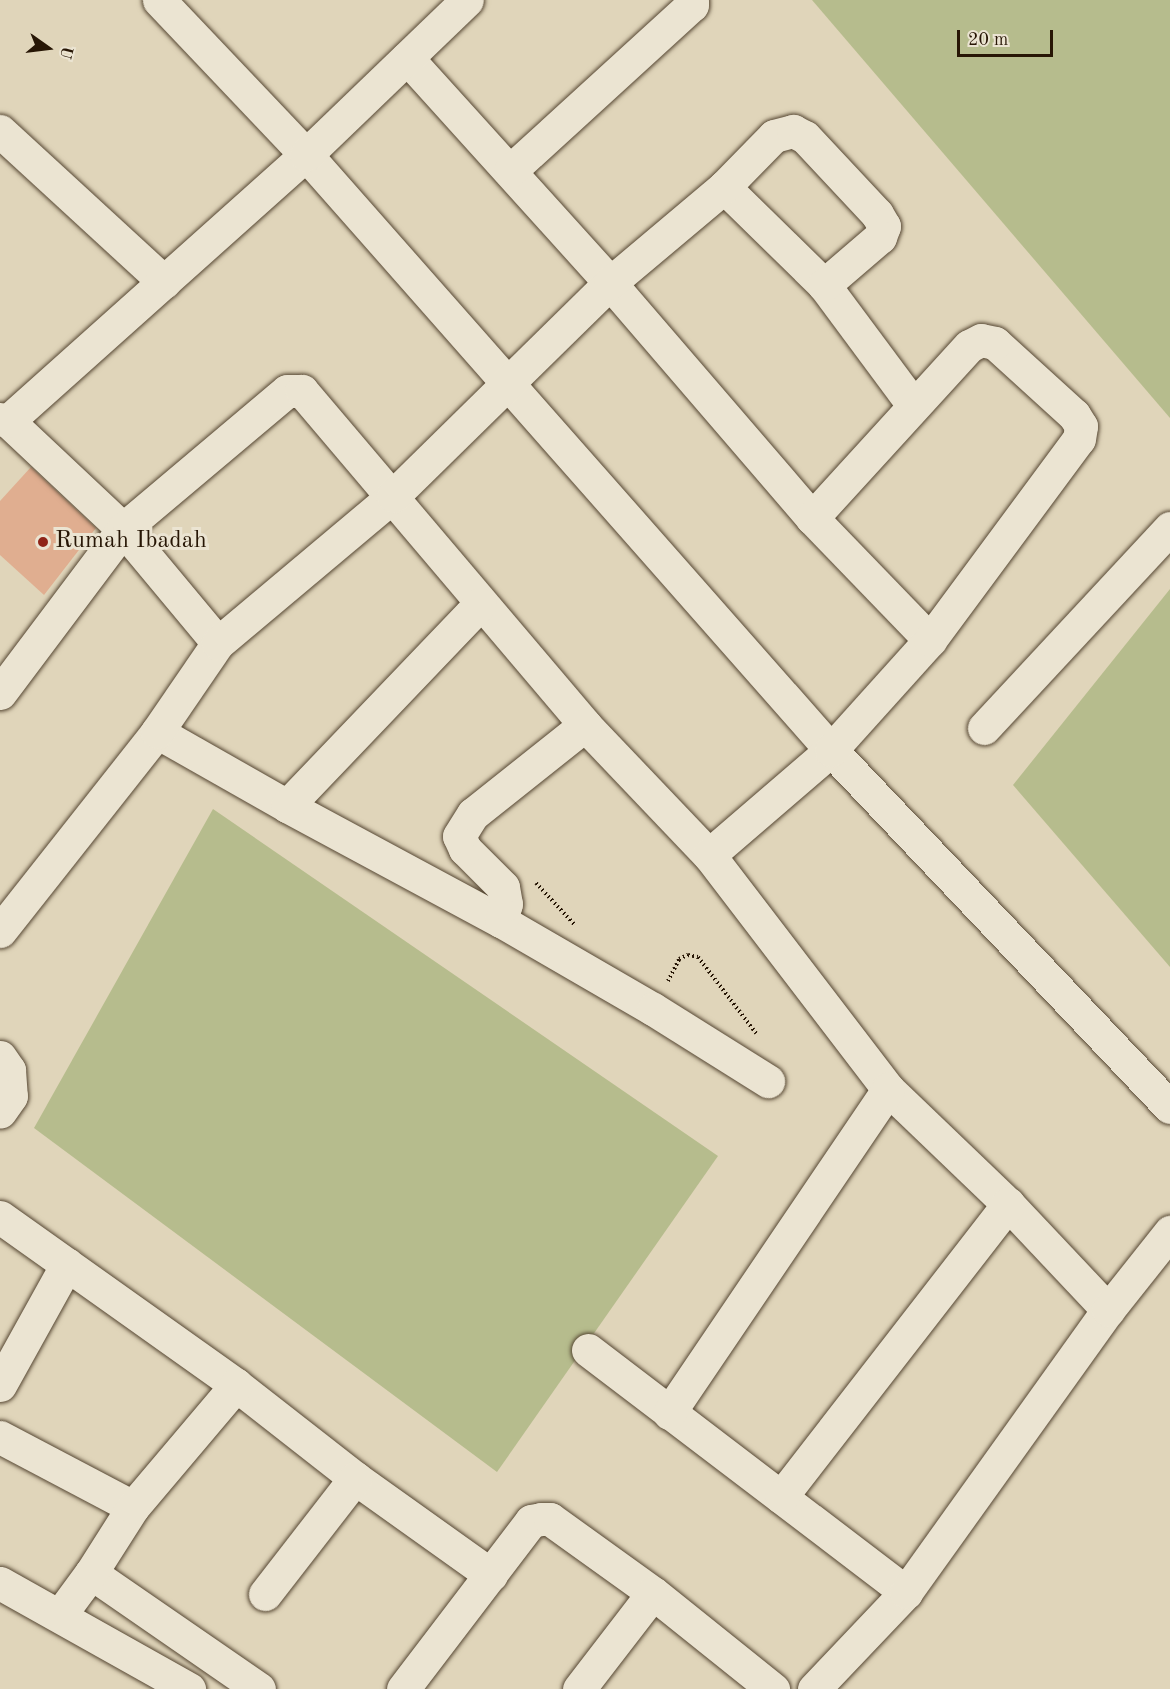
<!DOCTYPE html>
<html>
<head>
<meta charset="utf-8">
<style>
  body { margin:0 }
  #map { position:relative; width:1170px; height:1689px; overflow:hidden; background:#e0d5ba; font-family:"Old Standard TT",serif }
  div>[style] { position:absolute }
  [style*='--x'] { left:calc(var(--x)*1px); top:calc(var(--y)*1px); width:calc(var(--w)*1px); rotate:calc(var(--a)*1deg) }
  .green>* { inset:0; background:#b6bc8d }
  .building>* { inset:0; background:#e0ae90 }
  .path>* { height:4px; margin-top:-2px; transform-origin:0; background:repeating-linear-gradient(90deg,#271605 0 1.5px,transparent 0 4.5px) }
  .roads { filter:drop-shadow(0 0 2px #554632) drop-shadow(0 0 2px #554632) }
  .minor>* { height:33px; margin:-16.5px; padding:0 16.5px; transform-origin:16.5px; border-radius:16.5px; background:#ebe4d2 }
  .dots>* { width:16px; height:16px; translate:-50% -50%; box-sizing:border-box; border:3px solid #ebe4d2; border-radius:50% }
  span { translate:-50% -50%; white-space:nowrap; text-align:center; line-height:1.15; -webkit-text-stroke:6px #ebe4d2; paint-order:stroke }
  .poi-label { font-size:24px; color:#271605 }
  .left { translate:0 -50%; text-align:left }
  .north { position:absolute; left:18px; top:18px; width:60px; height:60px; -webkit-text-stroke:4px #ebe4d2; paint-order:stroke; rotate:104deg; font-size:16px; font-weight:700; line-height:24px; text-align:center; color:#271605 }
  .north::after { content:''; display:block; margin:auto; width:21px; height:27px; background:#271605; clip-path:polygon(50% 0,100% 100%,50% 72%,0 100%) }
  .scale { position:absolute; left:957px; top:30px; width:96px; height:27px; box-sizing:border-box; border:3px solid #271605; border-top:0; padding-left:8px; font-size:18px; line-height:21px; white-space:nowrap; color:#271605; -webkit-text-stroke:4px #ebe4d2; paint-order:stroke }
</style>
</head>
<body>
<div id="map">
  <div class="green">
    <i style="clip-path:polygon(812px 0,1170px 0,1170px 418px)"></i>
    <i style="clip-path:polygon(1170px 589px,1170px 967px,1013px 785px)"></i>
    <i style="clip-path:polygon(213px 809px,718px 1156px,497px 1472px,34px 1128px)"></i>
  </div>
  <div class="building">
    <i style="clip-path:polygon(31px 467px,96px 528px,44px 595px,0 555px,0 501px)"></i>
  </div>
  <div class="path">
    <i style="--x:536;--y:883;--w:56;--a:47.2"></i>
    <i style="--x:668;--y:981;--w:25;--a:-63"></i>
    <i style="--x:679;--y:959;--w:10;--a:-24"></i>
    <i style="--x:688;--y:955;--w:10;--a:11"></i>
    <i style="--x:698;--y:957;--w:96;--a:52.7"></i>
  </div>
  <div class="roads">
    <div class="minor">
      <i style="--x:159;--y:0;--w:218;--a:46.5"></i>
      <i style="--x:309;--y:158;--w:789;--a:48.6"></i>
      <i style="--x:831;--y:750;--w:492;--a:46.5"></i>
      <i style="--x:407;--y:58;--w:303;--a:47.9"></i>
      <i style="--x:610;--y:283;--w:310;--a:49.3"></i>
      <i style="--x:812;--y:518;--w:170;--a:46"></i>
      <i style="--x:0;--y:131;--w:223;--a:42.6"></i>
      <i style="--x:510;--y:171;--w:246;--a:-42.4"></i>
      <i style="--x:692;--y:5;--w:5;--a:-90"></i>
      <i style="--x:724;--y:187;--w:140;--a:44.4"></i>
      <i style="--x:824;--y:285;--w:149;--a:53.4"></i>
      <i style="--x:0;--y:419;--w:8;--a:14"></i>
      <i style="--x:8;--y:421;--w:158;--a:43.2"></i>
      <i style="--x:123;--y:529;--w:148;--a:50.2"></i>
      <i style="--x:8;--y:421;--w:399;--a:-41.8"></i>
      <i style="--x:306;--y:155;--w:223;--a:-43.9"></i>
      <i style="--x:0;--y:693;--w:205;--a:-53.1"></i>
      <i style="--x:123;--y:529;--w:214;--a:-40.1"></i>
      <i style="--x:287;--y:391;--w:15;--a:0"></i>
      <i style="--x:302;--y:391;--w:438;--a:49.7"></i>
      <i style="--x:585;--y:725;--w:180;--a:46.4"></i>
      <i style="--x:709;--y:855;--w:295;--a:52.6"></i>
      <i style="--x:888;--y:1089;--w:166;--a:43.8"></i>
      <i style="--x:1008;--y:1204;--w:146;--a:46.7"></i>
      <i style="--x:984;--y:728;--w:273;--a:-47.1"></i>
      <i style="--x:157;--y:732;--w:150;--a:29.6"></i>
      <i style="--x:287;--y:806;--w:243;--a:28.3"></i>
      <i style="--x:501;--y:921;--w:176;--a:30.1"></i>
      <i style="--x:653;--y:1009;--w:136;--a:32.1"></i>
      <i style="--x:287;--y:806;--w:279;--a:-46.3"></i>
      <i style="--x:709;--y:855;--w:161;--a:-40.7"></i>
      <i style="--x:831;--y:750;--w:148;--a:-48"></i>
      <i style="--x:930;--y:640;--w:250;--a:-53.5"></i>
      <i style="--x:1079;--y:439;--w:13;--a:-81"></i>
      <i style="--x:1081;--y:426;--w:13;--a:-122"></i>
      <i style="--x:1074;--y:415;--w:107;--a:-137.7"></i>
      <i style="--x:995;--y:343;--w:14;--a:-168"></i>
      <i style="--x:981;--y:340;--w:13;--a:153"></i>
      <i style="--x:969;--y:346;--w:233;--a:132.4"></i>
      <i style="--x:501;--y:921;--w:18;--a:-74"></i>
      <i style="--x:506;--y:904;--w:17;--a:-100"></i>
      <i style="--x:503;--y:887;--w:54;--a:-135"></i>
      <i style="--x:465;--y:849;--w:14;--a:-115"></i>
      <i style="--x:459;--y:836;--w:26;--a:-58"></i>
      <i style="--x:473;--y:814;--w:143;--a:-38.5"></i>
      <i style="--x:0;--y:931;--w:253;--a:-51.7"></i>
      <i style="--x:157;--y:732;--w:108;--a:-55.6"></i>
      <i style="--x:218;--y:643;--w:229;--a:-40"></i>
      <i style="--x:393;--y:496;--w:304;--a:-44.5"></i>
      <i style="--x:610;--y:283;--w:149;--a:-40.1"></i>
      <i style="--x:724;--y:187;--w:71;--a:-45.6"></i>
      <i style="--x:774;--y:136;--w:20;--a:-15"></i>
      <i style="--x:793;--y:131;--w:13;--a:27"></i>
      <i style="--x:805;--y:137;--w:105;--a:46.9"></i>
      <i style="--x:877;--y:214;--w:14;--a:60"></i>
      <i style="--x:884;--y:226;--w:12;--a:110"></i>
      <i style="--x:880;--y:237;--w:74;--a:139.4"></i>
      <i style="--x:0;--y:1057;--w:16;--a:55"></i>
      <i style="--x:9;--y:1070;--w:26;--a:86"></i>
      <i style="--x:11;--y:1096;--w:19;--a:125"></i>
      <i style="--x:0;--y:1217;--w:290;--a:35.4"></i>
      <i style="--x:236;--y:1385;--w:151;--a:38"></i>
      <i style="--x:355;--y:1478;--w:167;--a:35.5"></i>
      <i style="--x:588;--y:1350;--w:400;--a:37.3"></i>
      <i style="--x:0;--y:1385;--w:138;--a:-61"></i>
      <i style="--x:669;--y:1413;--w:391;--a:-55.9"></i>
      <i style="--x:0;--y:1437;--w:150;--a:27.8"></i>
      <i style="--x:781;--y:1497;--w:371;--a:-52.2"></i>
      <i style="--x:91;--y:1573;--w:204;--a:34.6"></i>
      <i style="--x:0;--y:1583;--w:217;--a:29.3"></i>
      <i style="--x:265;--y:1594;--w:147;--a:-52.2"></i>
      <i style="--x:60;--y:1615;--w:52;--a:-53.6"></i>
      <i style="--x:91;--y:1573;--w:78;--a:-57.5"></i>
      <i style="--x:133;--y:1507;--w:160;--a:-49.8"></i>
      <i style="--x:403;--y:1689;--w:211;--a:-52.7"></i>
      <i style="--x:531;--y:1521;--w:10;--a:-11"></i>
      <i style="--x:541;--y:1519;--w:9;--a:0"></i>
      <i style="--x:550;--y:1519;--w:127;--a:35.7"></i>
      <i style="--x:653;--y:1593;--w:154;--a:38.7"></i>
      <i style="--x:579;--y:1689;--w:121;--a:-52.4"></i>
      <i style="--x:814;--y:1689;--w:134;--a:-46.5"></i>
      <i style="--x:906;--y:1592;--w:347;--a:-54.4"></i>
      <i style="--x:1108;--y:1310;--w:100;--a:-51.5"></i>
    </div>
  </div>
  <div class="dots">
    <i style="left:43px;top:542px;background:#8f2418"></i>
  </div>
  <div class="poi-label">
    <span class="left" style="left:55px;top:542px">Rumah Ibadah</span>
  </div>
  <div class="north">U</div>
  <div class="scale">20 m</div>
</div>
</body>
</html>
